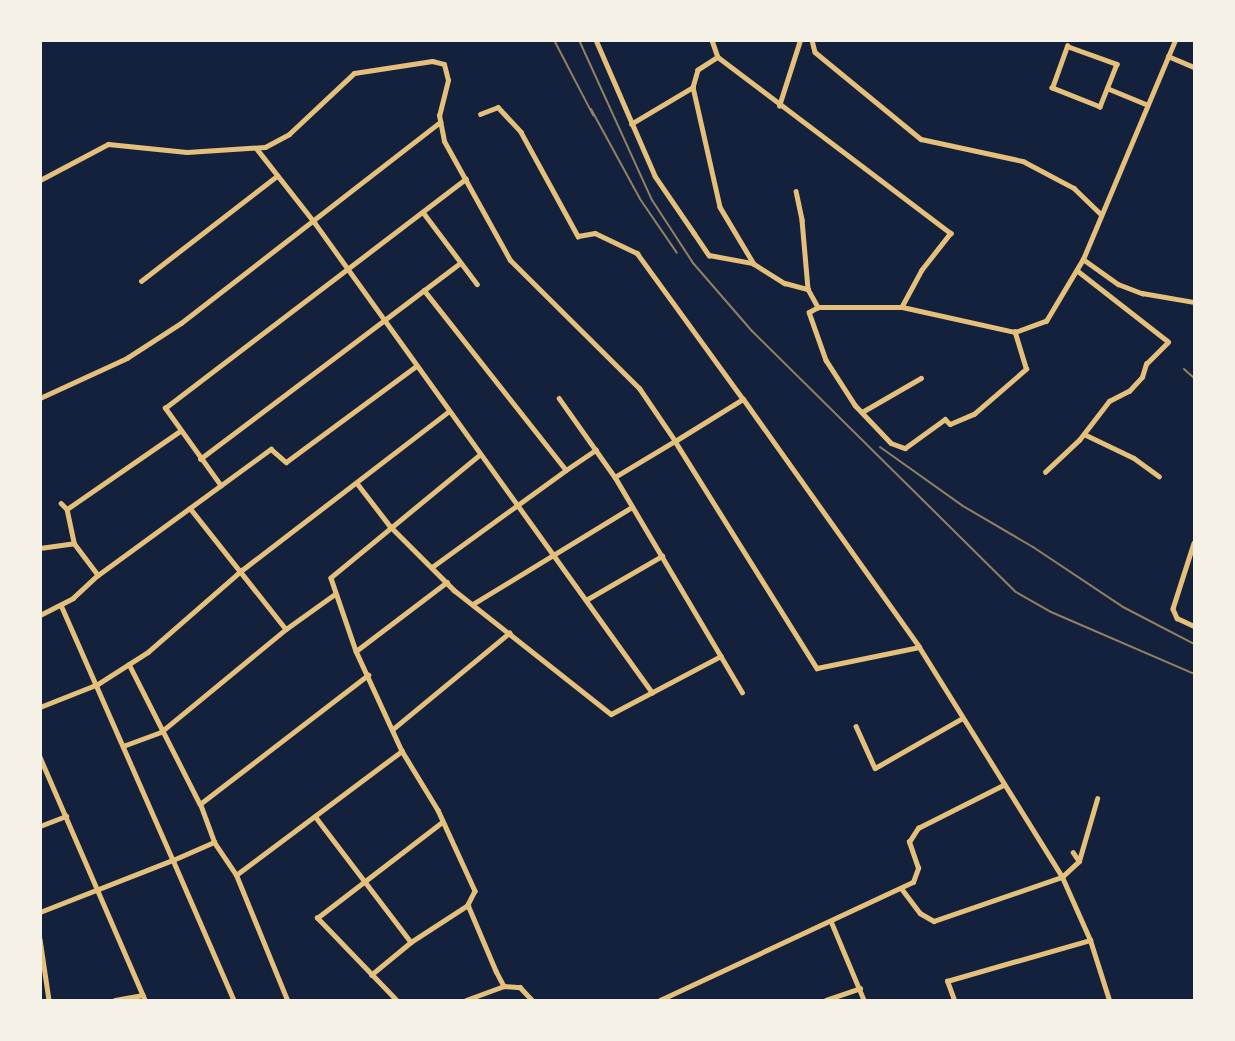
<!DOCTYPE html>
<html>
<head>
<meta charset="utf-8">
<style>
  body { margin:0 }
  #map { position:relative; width:1235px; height:1041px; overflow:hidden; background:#14213d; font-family:"DM Sans",sans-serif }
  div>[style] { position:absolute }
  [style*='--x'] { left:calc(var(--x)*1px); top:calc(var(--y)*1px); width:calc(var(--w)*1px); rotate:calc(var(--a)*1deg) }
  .minor>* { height:4.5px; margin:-2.25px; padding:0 2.25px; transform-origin:2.25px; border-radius:2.25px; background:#e5c07b }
  .tertiary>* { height:5px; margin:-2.5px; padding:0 2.5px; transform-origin:2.5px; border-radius:2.5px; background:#e5c07b }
  .rail>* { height:2px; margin:-1px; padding:0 1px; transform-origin:1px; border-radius:1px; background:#918062 }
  span { translate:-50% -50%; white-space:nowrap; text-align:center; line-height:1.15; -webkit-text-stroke:4.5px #f6f1e7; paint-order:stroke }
  .frame { position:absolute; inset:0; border:42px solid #f6f1e7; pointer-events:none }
</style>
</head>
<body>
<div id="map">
  <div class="minor">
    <i style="--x:596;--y:40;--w:148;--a:66.5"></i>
    <i style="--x:655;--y:176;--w:69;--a:55.6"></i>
    <i style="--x:694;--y:233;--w:27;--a:56"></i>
    <i style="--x:709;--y:255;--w:44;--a:10.5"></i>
    <i style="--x:712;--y:40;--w:18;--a:71"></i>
    <i style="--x:718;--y:57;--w:292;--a:37.1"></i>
    <i style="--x:951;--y:233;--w:47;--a:128.1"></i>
    <i style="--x:922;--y:270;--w:42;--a:118.4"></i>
    <i style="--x:812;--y:40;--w:12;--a:76"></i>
    <i style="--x:815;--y:52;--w:137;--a:39.4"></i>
    <i style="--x:921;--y:139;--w:104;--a:12.2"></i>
    <i style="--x:1023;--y:161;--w:58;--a:27.9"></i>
    <i style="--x:1074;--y:188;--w:37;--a:44"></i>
    <i style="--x:1067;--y:46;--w:53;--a:19.8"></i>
    <i style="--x:1117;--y:64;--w:46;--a:111.6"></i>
    <i style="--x:1100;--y:107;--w:52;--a:-158.4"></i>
    <i style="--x:1052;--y:88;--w:45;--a:-70.3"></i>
    <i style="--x:1168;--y:56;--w:28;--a:23"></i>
    <i style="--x:718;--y:57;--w:24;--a:147"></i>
    <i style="--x:698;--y:70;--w:18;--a:106"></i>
    <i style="--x:693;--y:87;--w:123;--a:77.3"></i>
    <i style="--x:720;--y:207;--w:66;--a:59.2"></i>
    <i style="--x:754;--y:264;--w:36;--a:32"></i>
    <i style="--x:785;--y:283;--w:24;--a:15"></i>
    <i style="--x:808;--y:289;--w:21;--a:61"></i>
    <i style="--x:1107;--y:88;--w:44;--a:22.5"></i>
    <i style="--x:779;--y:106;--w:69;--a:-72.3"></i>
    <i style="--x:480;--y:114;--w:19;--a:-21"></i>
    <i style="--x:498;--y:107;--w:34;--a:47"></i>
    <i style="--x:521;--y:132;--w:119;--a:61.3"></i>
    <i style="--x:578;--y:236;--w:17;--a:-10"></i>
    <i style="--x:595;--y:233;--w:47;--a:25.5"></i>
    <i style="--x:637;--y:253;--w:180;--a:54"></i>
    <i style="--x:631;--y:124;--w:72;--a:-30.8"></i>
    <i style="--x:257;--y:149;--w:94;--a:51.9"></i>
    <i style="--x:315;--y:223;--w:578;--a:54.3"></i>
    <i style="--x:796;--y:191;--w:30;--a:78"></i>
    <i style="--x:802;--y:220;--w:69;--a:85"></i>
    <i style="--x:423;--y:212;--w:90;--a:53.1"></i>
    <i style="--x:1083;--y:259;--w:43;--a:35.5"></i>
    <i style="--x:1118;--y:284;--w:26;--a:21"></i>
    <i style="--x:1142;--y:293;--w:53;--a:9.8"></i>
    <i style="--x:141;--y:281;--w:172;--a:-37.7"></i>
    <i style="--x:424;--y:290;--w:229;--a:51.7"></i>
    <i style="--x:566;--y:470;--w:36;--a:-34"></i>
    <i style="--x:809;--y:312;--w:51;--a:70.5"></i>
    <i style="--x:826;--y:360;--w:54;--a:57.2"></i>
    <i style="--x:855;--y:405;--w:52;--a:46.5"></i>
    <i style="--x:891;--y:443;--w:15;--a:20"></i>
    <i style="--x:905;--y:448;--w:49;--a:-35.9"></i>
    <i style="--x:945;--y:419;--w:7;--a:45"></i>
    <i style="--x:950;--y:424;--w:26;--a:-23"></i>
    <i style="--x:974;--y:414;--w:69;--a:-40.9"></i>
    <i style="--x:1026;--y:369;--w:39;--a:-107"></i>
    <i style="--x:40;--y:398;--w:96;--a:-24.7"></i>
    <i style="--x:127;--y:358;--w:64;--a:-32.9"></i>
    <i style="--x:181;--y:323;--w:328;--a:-37.8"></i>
    <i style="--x:559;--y:398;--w:97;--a:54.7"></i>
    <i style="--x:615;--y:477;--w:250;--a:59.4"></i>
    <i style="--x:862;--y:412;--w:68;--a:-30"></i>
    <i style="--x:1084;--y:434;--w:55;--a:25.6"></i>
    <i style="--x:1134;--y:458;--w:31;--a:36"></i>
    <i style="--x:480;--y:455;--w:193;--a:140.5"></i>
    <i style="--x:331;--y:578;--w:77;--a:71.1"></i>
    <i style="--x:356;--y:651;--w:110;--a:65.3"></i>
    <i style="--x:402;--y:751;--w:69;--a:58.6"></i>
    <i style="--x:438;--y:810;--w:89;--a:65.4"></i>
    <i style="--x:475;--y:891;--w:16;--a:117"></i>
    <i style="--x:468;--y:905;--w:72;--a:67"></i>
    <i style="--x:496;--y:971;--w:17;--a:62"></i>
    <i style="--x:504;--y:986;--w:16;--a:4"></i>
    <i style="--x:520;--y:987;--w:18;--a:47"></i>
    <i style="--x:200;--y:459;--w:324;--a:-37"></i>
    <i style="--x:1045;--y:472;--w:47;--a:-43.3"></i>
    <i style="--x:1079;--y:440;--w:49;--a:-52.4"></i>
    <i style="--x:1109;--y:401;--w:22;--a:-27"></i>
    <i style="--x:1129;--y:391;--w:19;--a:-47"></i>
    <i style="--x:1142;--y:377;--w:14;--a:-73"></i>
    <i style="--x:1146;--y:364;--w:31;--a:-45"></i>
    <i style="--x:1168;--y:342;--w:115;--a:-142"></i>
    <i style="--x:615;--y:477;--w:70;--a:-31"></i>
    <i style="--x:675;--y:441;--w:268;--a:58"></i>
    <i style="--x:817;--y:668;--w:104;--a:-11.6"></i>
    <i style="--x:357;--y:483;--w:54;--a:52.5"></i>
    <i style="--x:390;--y:526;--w:91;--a:45"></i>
    <i style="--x:454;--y:590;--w:200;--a:38.3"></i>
    <i style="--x:611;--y:714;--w:124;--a:-27.8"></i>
    <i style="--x:221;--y:486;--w:96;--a:-125.7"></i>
    <i style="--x:165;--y:408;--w:378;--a:-37.3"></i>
    <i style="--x:61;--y:503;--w:8;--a:45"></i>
    <i style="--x:67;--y:509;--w:35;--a:78"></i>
    <i style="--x:74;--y:543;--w:40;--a:53"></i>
    <i style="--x:190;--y:508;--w:154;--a:51.6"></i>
    <i style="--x:67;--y:509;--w:137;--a:-34.6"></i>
    <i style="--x:1194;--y:543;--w:69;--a:107.7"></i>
    <i style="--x:1173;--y:609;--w:10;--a:66"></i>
    <i style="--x:1177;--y:618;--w:19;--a:25"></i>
    <i style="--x:40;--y:548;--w:34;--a:-8"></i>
    <i style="--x:432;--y:567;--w:165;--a:-35.9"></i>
    <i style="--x:586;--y:600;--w:88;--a:-30.1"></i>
    <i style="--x:473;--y:604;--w:186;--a:-31.4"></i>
    <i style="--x:61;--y:605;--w:279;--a:66.3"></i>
    <i style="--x:173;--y:860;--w:45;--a:-23.7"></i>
    <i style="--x:40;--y:615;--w:37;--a:-27"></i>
    <i style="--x:73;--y:598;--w:34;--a:-43"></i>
    <i style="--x:98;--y:575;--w:214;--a:-36.1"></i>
    <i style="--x:271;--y:449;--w:20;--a:41"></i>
    <i style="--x:286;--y:462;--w:160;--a:-36.4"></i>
    <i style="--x:356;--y:651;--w:114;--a:-37.2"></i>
    <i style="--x:129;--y:664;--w:157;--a:63.1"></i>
    <i style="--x:40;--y:707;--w:62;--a:-21.6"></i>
    <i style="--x:98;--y:684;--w:59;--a:-32.6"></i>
    <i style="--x:148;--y:652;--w:125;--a:-41.1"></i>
    <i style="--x:242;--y:570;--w:260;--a:-37.5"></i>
    <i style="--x:856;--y:726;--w:46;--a:65.7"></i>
    <i style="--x:875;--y:768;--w:99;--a:-29.7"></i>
    <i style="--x:393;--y:729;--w:151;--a:-39.6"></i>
    <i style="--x:123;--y:746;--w:40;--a:-20.2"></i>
    <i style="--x:161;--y:732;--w:162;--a:-39.5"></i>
    <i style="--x:286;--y:629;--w:60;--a:-35.5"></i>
    <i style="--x:40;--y:757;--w:265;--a:66.6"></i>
    <i style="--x:315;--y:816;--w:158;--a:52.7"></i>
    <i style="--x:40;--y:826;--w:28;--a:-21"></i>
    <i style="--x:1073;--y:852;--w:11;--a:56"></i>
    <i style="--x:1079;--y:861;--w:65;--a:-73.8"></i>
    <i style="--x:236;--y:875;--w:207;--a:-36.8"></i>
    <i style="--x:902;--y:889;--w:30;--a:53"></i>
    <i style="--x:920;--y:913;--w:16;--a:30"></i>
    <i style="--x:934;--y:921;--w:135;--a:-19"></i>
    <i style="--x:1062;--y:877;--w:23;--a:-43"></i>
    <i style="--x:40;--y:912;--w:143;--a:-21.4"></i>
    <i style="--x:173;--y:860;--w:153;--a:66.5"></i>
    <i style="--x:831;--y:921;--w:86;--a:67.3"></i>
    <i style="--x:40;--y:939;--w:62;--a:81.6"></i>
    <i style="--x:371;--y:975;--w:52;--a:-39.5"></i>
    <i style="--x:411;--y:942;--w:68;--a:-33"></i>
    <i style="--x:115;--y:1000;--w:28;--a:-10"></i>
    <i style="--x:287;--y:1000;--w:135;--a:-112.2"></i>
    <i style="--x:236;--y:875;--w:40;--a:-124"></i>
    <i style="--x:214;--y:842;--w:40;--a:-110.2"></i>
    <i style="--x:200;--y:804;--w:212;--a:-37.5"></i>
    <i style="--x:396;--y:1000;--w:114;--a:-133.9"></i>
    <i style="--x:317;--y:918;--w:156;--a:-37.5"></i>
    <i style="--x:466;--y:1000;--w:40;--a:-20.2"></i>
    <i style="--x:660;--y:1000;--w:279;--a:-25"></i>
    <i style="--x:913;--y:882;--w:15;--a:-70"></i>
    <i style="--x:918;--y:868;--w:28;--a:-109"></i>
    <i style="--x:909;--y:842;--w:17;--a:-57"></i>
    <i style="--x:918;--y:828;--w:95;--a:-26.8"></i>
    <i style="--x:826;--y:1000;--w:36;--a:-19"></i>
    <i style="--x:954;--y:1000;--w:20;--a:-110"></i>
    <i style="--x:947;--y:981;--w:149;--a:-16"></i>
  </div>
  <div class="tertiary">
    <i style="--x:40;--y:180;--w:77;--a:-27.9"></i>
    <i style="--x:108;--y:144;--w:79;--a:5.8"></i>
    <i style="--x:187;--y:152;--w:78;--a:-3.7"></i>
    <i style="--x:265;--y:147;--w:27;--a:-28"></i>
    <i style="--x:289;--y:134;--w:89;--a:-43.2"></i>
    <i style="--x:354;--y:73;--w:79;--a:-8.7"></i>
    <i style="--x:432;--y:61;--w:12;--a:14"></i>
    <i style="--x:444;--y:64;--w:16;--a:76"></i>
    <i style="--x:448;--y:80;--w:36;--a:104"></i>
    <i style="--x:439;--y:115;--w:26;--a:79"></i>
    <i style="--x:444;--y:141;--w:136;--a:61"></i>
    <i style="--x:510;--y:260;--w:182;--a:44.8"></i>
    <i style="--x:639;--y:388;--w:64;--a:55.8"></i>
    <i style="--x:675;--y:441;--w:80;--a:-31.7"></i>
    <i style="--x:743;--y:399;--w:304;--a:54.6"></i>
    <i style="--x:919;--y:647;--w:271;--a:58.1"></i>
    <i style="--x:1062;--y:877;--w:69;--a:66"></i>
    <i style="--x:1090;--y:940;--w:63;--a:72.4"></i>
    <i style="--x:809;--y:312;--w:10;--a:-29"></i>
    <i style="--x:818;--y:307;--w:84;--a:0"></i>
    <i style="--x:902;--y:307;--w:116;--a:12.5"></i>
    <i style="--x:1015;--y:332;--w:33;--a:-20"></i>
    <i style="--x:1046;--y:321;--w:72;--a:-59.2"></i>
    <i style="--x:1083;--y:259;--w:238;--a:-67.2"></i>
  </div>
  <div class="rail">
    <i style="--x:554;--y:40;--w:85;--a:62.5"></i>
    <i style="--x:579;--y:40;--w:176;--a:65.5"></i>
    <i style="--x:652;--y:200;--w:75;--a:56.9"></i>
    <i style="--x:693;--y:263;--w:90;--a:49.1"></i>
    <i style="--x:752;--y:331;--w:371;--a:44.7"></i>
    <i style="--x:1016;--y:592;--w:40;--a:29.7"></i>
    <i style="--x:1051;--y:612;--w:156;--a:23.4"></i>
    <i style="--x:591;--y:109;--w:102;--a:61.4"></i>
    <i style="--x:640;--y:199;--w:65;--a:55.6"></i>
    <i style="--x:1184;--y:369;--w:13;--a:42"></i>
    <i style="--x:880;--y:447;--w:102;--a:35.4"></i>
    <i style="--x:963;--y:506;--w:81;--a:30.4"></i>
    <i style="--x:1033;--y:547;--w:108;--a:33.7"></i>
    <i style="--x:1123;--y:607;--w:80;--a:27.5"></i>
  </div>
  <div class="frame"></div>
</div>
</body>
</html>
